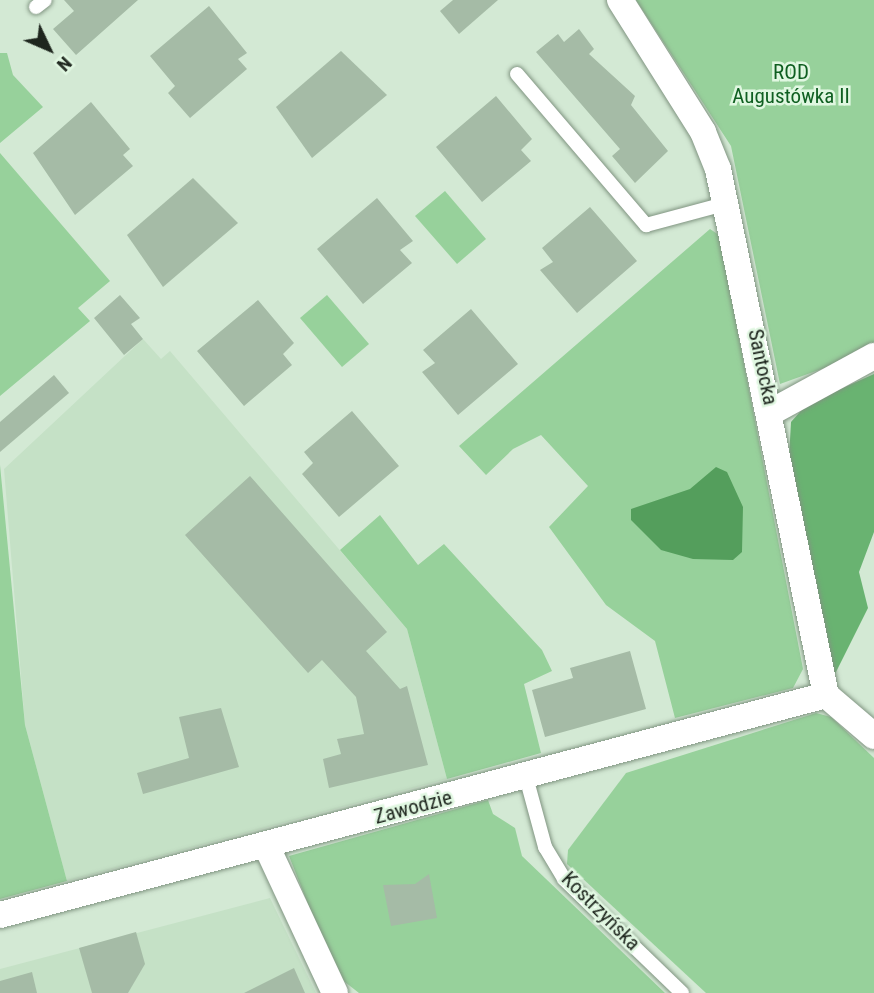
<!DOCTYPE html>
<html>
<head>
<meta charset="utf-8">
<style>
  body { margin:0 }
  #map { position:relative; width:874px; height:993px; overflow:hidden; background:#d3e9d4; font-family:"Roboto Condensed",sans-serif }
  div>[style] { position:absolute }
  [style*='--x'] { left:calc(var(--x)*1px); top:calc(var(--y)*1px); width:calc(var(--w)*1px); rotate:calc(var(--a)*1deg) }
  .built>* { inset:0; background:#c5e1c6 }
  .green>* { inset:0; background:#97d19b }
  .forest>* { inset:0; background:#69b371 }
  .water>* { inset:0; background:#549e5c }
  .building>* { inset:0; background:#a5bba6 }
  .roads { filter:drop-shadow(0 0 2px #809481) drop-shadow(0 0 2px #809481) }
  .lane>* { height:14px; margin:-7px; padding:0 7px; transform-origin:7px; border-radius:7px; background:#fff }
  .street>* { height:26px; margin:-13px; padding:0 13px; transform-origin:13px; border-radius:13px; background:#fff }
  span { translate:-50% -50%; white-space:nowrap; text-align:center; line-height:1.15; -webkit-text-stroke:5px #e0f7e1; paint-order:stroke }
  .park-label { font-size:21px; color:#0f5f21 }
  .street-label { font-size:21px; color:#1e261e }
  .north { position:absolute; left:14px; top:14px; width:70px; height:70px; -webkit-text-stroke:5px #e0f7e1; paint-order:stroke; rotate:134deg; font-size:19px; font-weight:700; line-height:28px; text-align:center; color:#1e261e }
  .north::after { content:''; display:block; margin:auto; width:24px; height:32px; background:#1e261e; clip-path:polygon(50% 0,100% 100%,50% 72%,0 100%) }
</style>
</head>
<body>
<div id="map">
  <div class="built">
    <i style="clip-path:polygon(143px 339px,161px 359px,170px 351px,407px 629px,447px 779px,67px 881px,25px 725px,4px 469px)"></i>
    <i style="clip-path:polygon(270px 898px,316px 993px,0 993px,0 969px)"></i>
  </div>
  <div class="green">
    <i style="clip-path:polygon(636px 0,874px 0,874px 344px,855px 357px,780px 384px,731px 146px)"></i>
    <i style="clip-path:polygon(0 53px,7px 53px,13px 75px,43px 107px,0 143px)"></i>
    <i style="clip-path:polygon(0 153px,110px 281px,78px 308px,90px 321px,0 396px)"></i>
    <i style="clip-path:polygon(445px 191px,486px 239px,457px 264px,415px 216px)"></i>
    <i style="clip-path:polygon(710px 229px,719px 235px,803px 669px,793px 688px,675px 718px,655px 641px,606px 605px,549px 527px,588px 486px,541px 435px,513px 449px,486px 475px,459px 446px)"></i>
    <i style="clip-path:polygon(327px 295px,369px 344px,342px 367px,300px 318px)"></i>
    <i style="clip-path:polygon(0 465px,25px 725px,67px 881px,0 899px)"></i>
    <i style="clip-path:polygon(380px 515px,418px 565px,444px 544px,542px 650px,552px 671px,524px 684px,541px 753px,447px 779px,407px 629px,340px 550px)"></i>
    <i style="clip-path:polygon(816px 713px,831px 717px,874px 758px,874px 993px,706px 993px,567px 864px,568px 850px,626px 773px)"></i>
    <i style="clip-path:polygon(488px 800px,493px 814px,515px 828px,522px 856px,665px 993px,359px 993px,336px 975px,289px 856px)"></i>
  </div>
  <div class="forest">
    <i style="clip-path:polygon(874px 374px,874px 532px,859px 572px,868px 608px,831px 682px,789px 458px,791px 422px,807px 404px)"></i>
  </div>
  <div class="water">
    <i style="clip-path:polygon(716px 467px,727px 472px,743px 507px,742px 552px,733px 560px,693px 559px,661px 550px,631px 520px,631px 509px,690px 489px)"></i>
  </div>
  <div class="building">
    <i style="clip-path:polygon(64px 0,138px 0,76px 55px,53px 29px,74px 11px)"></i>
    <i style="clip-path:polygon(453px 0,498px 0,459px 34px,440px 11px)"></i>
    <i style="clip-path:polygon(209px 6px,247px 53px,238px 59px,247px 69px,190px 118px,168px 93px,175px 86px,150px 56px)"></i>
    <i style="clip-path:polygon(579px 29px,594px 49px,589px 54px,635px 96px,631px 105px,668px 151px,635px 183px,612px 156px,620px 149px,536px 52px,558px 34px,564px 42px)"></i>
    <i style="clip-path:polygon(341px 51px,387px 95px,312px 158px,276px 107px)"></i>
    <i style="clip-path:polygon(496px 96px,532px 139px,521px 150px,531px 161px,482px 202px,436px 147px)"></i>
    <i style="clip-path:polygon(91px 102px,130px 149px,123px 155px,133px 166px,75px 215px,33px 153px)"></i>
    <i style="clip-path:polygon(193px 178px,238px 223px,163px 287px,127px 235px)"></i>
    <i style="clip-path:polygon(377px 198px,413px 241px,400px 250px,412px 263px,363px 304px,317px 249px)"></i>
    <i style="clip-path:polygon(590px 207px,637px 261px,577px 313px,540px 270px,553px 262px,542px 248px)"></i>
    <i style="clip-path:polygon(120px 295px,140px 318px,131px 324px,143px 339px,124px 355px,94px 318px)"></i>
    <i style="clip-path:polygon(258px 300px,294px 343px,283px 354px,292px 365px,244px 406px,197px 351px)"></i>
    <i style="clip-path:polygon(471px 309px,518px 364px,458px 415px,422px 372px,435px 363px,423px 350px)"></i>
    <i style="clip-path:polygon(54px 375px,69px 393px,0 452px,0 422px)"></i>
    <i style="clip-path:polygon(352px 411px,399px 466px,339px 517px,302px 474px,313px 463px,304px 452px)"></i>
    <i style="clip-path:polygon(250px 476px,387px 632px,366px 651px,400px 689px,407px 686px,428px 765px,329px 788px,323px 759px,341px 754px,337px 739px,364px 734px,356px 697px,322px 660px,308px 673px,185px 535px)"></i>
    <i style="clip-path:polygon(630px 651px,646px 709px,545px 737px,532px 690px,573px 678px,570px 668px)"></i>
    <i style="clip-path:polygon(221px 708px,239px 767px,143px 794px,137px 773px,189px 758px,179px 717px)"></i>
    <i style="clip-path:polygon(429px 874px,437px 918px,391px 926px,383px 885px,415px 884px)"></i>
    <i style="clip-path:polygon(136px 932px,145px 964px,128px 993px,92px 993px,79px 948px)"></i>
    <i style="clip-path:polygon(294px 968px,305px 993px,244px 993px)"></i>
    <i style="clip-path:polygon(32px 972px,37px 993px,0 993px,0 981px)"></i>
  </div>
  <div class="roads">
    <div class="lane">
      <i style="--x:36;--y:7;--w:11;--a:-38"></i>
      <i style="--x:517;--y:74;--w:199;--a:49.5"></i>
      <i style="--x:646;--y:225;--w:85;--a:-15"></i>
      <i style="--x:526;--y:777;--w:73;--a:74.8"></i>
      <i style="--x:545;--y:847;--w:37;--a:59"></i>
      <i style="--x:564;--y:879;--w:164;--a:44"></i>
    </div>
    <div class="street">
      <i style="--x:620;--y:0;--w:156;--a:57.8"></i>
      <i style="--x:703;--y:132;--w:40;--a:68"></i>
      <i style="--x:718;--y:169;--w:537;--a:78.4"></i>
      <i style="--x:826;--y:695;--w:63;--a:40.5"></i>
      <i style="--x:773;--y:411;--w:115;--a:-28.6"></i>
      <i style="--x:266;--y:845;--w:163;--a:65"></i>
      <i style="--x:0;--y:915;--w:855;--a:-14.91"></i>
    </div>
  </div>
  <div class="park-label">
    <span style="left:791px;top:84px">ROD<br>Augustówka II</span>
  </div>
  <div class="street-label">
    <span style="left:763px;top:367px;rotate:78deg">Santocka</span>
    <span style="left:413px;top:807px;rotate:-15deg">Zawodzie</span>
    <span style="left:601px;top:911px;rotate:45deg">Kostrzyńska</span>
  </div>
  <div class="north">N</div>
</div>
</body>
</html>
